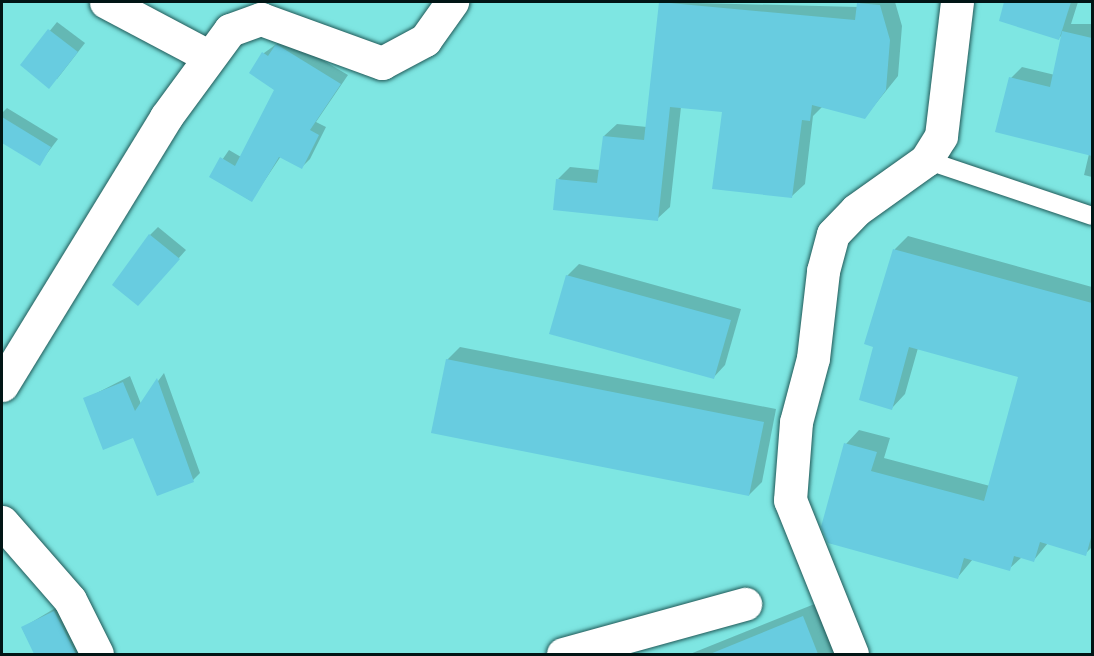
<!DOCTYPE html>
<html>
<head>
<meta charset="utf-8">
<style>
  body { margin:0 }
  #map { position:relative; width:1094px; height:656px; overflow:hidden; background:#7ee6e2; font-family:Roboto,sans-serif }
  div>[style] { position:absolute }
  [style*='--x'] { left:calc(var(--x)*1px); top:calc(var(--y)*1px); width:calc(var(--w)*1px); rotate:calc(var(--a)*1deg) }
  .shadow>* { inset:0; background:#0003 }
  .building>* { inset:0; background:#68cce0 }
  .roads { filter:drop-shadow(0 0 2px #205857) drop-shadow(0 0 2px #205857) }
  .lane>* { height:18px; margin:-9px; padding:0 9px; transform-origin:9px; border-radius:9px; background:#fff }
  .street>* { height:33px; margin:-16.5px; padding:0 16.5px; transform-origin:16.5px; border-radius:16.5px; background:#fff }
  span { translate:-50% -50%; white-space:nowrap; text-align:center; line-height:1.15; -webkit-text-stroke:4.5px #cdfdfb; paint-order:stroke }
  .frame { position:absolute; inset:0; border:3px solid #011515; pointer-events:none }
</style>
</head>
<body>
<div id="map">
  <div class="shadow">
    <i style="clip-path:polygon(660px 2px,858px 7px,861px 2px,895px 2px,902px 26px,898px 76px,865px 117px,823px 106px,813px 116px,805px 184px,792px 196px,723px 111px,681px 107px,670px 207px,657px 219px,558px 179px,570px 167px,600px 170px,604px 136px,617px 124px,647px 127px)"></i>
    <i style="clip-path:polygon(1006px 2px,1078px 2px,1071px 24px,1092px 24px,1092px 177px,1084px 175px,1089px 154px,1011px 78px,1022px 67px,1055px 75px,1063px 34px,1059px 38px,1000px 20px)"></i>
    <i style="clip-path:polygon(57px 22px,85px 43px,57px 79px,22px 65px)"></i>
    <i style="clip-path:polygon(285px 38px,348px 75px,316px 122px,326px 127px,310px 159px,302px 167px,281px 156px,251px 201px,211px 176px,229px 150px,241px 157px,275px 90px,251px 73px,264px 53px)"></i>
    <i style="clip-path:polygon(7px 108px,58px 139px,39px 164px,2px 141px,2px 113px)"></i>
    <i style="clip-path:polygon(158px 227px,186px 250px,145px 296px,150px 235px)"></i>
    <i style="clip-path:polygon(908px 236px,1092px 287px,1092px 547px,1085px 554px,1048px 543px,1034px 560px,1022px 557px,1009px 569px,973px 559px,958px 577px,846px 444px,859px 430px,890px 438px,884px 458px,990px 486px,1020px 376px,918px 348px,905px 394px,892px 408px,874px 346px,866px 343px,895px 249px)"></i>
    <i style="clip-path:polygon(579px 264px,741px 309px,725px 365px,714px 377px,567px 276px)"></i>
    <i style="clip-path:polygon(460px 347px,776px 409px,762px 482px,749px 495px,447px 360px)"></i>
    <i style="clip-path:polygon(164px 373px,200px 473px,193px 480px,85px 399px,130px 376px,141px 404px)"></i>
    <i style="clip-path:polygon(817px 603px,837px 654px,690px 654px)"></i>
    <i style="clip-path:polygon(62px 604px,89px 654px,35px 654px,22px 628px)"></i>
  </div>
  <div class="building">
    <i style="clip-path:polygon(659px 2px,855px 20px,857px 3px,880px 5px,890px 40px,886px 90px,865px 119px,812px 105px,810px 121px,802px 120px,792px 198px,712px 189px,722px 112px,670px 107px,658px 221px,553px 210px,556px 179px,597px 183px,603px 136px,644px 140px)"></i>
    <i style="clip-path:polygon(1004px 2px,1071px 2px,1059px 40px,999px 21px)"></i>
    <i style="clip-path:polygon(48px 29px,78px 52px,49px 89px,20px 65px)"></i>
    <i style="clip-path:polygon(1062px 31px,1092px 38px,1092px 156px,995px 132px,1009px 77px,1050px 87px)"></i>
    <i style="clip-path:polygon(276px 44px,341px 84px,310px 130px,319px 135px,302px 169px,279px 157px,252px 202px,209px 177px,220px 157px,235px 166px,274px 90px,249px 73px,262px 52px,268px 56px)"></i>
    <i style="clip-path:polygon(2px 117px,51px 147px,40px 166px,2px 143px)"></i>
    <i style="clip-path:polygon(149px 234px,180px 259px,138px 306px,112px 285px)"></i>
    <i style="clip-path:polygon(893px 249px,1092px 303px,1092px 534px,1086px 556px,1040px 542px,1034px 562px,1014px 556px,1010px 571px,964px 558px,958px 579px,828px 543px,821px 527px,844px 443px,877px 452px,871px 471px,984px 501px,1018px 377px,909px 347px,892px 410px,859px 400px,873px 347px,864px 344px)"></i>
    <i style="clip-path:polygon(566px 275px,731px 320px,714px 379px,549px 334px)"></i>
    <i style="clip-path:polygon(446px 359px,764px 422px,749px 496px,431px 433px)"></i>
    <i style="clip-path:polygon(157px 378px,194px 482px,157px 496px,133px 438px,103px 450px,83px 398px,123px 382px,135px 411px)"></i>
    <i style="clip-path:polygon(54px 611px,76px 654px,34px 654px,21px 627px)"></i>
    <i style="clip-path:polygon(803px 616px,818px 654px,710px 654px)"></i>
  </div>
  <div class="roads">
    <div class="lane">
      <i style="--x:926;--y:160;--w:175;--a:18.6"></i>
    </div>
    <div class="street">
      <i style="--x:106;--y:2;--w:115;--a:27.9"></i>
      <i style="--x:2;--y:385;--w:314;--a:-58.5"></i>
      <i style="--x:166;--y:117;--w:108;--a:-53.7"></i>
      <i style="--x:230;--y:30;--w:33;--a:-20"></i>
      <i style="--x:261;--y:19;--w:129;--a:20"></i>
      <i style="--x:382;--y:63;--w:49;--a:-28.1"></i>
      <i style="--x:425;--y:40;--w:47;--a:-54.6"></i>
      <i style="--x:2;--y:522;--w:103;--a:48.9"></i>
      <i style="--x:70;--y:600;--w:60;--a:63.4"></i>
      <i style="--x:563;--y:654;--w:189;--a:-15.4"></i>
      <i style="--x:852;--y:654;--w:166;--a:-111.9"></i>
      <i style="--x:790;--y:500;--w:78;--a:-85.6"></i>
      <i style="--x:796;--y:422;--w:66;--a:-75.1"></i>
      <i style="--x:813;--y:358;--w:88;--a:-83.4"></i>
      <i style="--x:823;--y:271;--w:38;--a:-75"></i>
      <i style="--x:833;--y:234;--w:33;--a:-46"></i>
      <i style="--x:856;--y:210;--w:86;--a:-35.5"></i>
      <i style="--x:926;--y:160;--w:28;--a:-58"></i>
      <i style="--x:941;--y:136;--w:135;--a:-83.2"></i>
    </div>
  </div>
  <div class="frame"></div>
</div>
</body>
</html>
